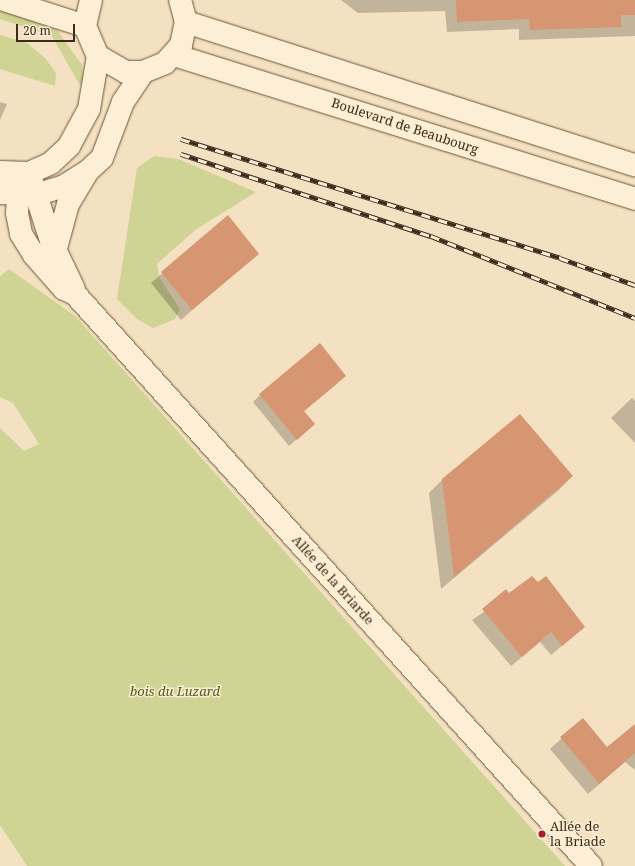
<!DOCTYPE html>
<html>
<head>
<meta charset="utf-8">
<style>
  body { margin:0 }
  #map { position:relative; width:635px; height:866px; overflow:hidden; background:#f3e1c1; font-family:"Noto Serif",serif }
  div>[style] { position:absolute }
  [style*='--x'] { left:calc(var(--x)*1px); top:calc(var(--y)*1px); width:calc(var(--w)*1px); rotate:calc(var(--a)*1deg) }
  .green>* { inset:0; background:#cfd393 }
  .shadow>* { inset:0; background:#0003 }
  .building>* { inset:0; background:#d69672 }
  .roads { filter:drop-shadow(0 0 1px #715239) drop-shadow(0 0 1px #715239) }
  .secondary>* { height:22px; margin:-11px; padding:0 11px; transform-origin:11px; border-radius:11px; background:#fdefd5 }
  .rail>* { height:4.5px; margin-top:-2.25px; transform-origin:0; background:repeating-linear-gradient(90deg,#f9ecd1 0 9px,#3d2a1c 0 18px); box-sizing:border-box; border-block:1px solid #3d2a1c }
  .dots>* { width:11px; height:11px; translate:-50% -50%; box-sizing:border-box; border:2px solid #f9ecd1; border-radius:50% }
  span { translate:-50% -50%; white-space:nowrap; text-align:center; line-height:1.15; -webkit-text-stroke:3px #f9ecd1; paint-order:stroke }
  .street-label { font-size:13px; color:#3d2a1c }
  .park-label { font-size:13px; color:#505c20; font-style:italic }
  .poi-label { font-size:13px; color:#3d2a1c }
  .left { translate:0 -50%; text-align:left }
  .scale { position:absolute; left:16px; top:24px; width:59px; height:18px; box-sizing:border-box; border:2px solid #3d2a1c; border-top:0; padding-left:5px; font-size:12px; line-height:14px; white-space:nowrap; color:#3d2a1c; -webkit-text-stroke:3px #f9ecd1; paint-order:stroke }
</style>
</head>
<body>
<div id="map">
  <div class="green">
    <i style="clip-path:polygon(0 9px,57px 30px,82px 65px,84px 84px,79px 84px,52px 36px,0 19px)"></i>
    <i style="clip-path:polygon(0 35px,27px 43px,45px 58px,56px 73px,55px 86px,0 69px)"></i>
    <i style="clip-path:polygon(154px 156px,178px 159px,256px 192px,195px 230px,157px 264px,159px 277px,180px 309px,175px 319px,153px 328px,137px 319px,117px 299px,137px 168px)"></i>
    <i style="clip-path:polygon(9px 269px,75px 316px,565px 866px,27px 866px,0 825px,0 428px,24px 451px,39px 444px,13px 403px,0 397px,0 276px)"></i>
  </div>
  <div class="shadow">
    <i style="clip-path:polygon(341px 0,635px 0,635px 36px,519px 40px,519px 29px,447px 32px,445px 11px,358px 13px)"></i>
    <i style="clip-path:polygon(0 102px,7px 104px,0 120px)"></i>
    <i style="clip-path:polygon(228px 217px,258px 253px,181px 320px,151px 283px)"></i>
    <i style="clip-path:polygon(338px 383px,303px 412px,306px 431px,289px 446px,253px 402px,260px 395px)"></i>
    <i style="clip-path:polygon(632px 398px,635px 401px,635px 443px,611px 418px)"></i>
    <i style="clip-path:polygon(572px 476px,559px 490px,441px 589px,429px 493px,443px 479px)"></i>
    <i style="clip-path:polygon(509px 595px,584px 627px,551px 655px,540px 642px,511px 666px,472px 620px)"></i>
    <i style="clip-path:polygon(582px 720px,607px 749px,635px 725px,635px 770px,625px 762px,588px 794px,550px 749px)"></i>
  </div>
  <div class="building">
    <i style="clip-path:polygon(456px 0,635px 0,635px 15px,621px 15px,621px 27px,530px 30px,529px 19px,457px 22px)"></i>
    <i style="clip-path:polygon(228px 215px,259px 254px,192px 310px,161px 272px)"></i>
    <i style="clip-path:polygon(320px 343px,346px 376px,304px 411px,315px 424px,297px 440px,259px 394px)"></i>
    <i style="clip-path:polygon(520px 414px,573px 476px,454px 577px,442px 479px)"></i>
    <i style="clip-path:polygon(532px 576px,538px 582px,546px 576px,585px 627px,562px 646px,551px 632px,522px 657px,482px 609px,506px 589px,509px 593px)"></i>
    <i style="clip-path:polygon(583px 718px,607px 747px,635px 724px,635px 753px,599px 784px,560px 737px)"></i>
  </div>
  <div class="roads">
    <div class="secondary">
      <i style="--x:4;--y:0;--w:85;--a:17.8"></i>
      <i style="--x:91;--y:0;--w:27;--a:103"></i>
      <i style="--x:85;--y:26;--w:33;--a:67"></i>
      <i style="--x:98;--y:56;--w:32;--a:30"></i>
      <i style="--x:126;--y:72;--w:17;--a:0"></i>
      <i style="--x:143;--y:72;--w:24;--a:-22"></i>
      <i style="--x:165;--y:63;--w:24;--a:-48"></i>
      <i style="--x:181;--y:45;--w:24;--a:-78"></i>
      <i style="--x:186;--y:22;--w:23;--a:-105"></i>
      <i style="--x:186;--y:22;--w:471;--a:17.7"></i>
      <i style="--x:174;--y:55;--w:483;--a:17.3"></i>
      <i style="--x:0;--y:172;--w:29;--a:2"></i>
      <i style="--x:29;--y:173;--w:24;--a:-24"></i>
      <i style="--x:51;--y:163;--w:25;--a:-43"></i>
      <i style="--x:69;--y:146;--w:42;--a:-61.6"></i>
      <i style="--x:89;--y:109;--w:54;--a:-80.4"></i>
      <i style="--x:29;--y:173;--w:25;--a:116"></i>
      <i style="--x:18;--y:196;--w:17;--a:93"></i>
      <i style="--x:17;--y:213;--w:21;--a:79"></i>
      <i style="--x:21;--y:234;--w:25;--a:58"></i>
      <i style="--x:34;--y:255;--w:45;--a:48.6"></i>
      <i style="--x:64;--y:289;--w:12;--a:24"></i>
      <i style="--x:75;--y:294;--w:770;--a:47.95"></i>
      <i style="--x:32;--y:182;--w:62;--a:72.1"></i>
      <i style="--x:51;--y:241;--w:53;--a:64.4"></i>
      <i style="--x:0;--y:193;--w:35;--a:3"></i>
      <i style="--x:35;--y:195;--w:30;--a:-17"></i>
      <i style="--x:64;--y:186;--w:28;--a:-32"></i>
      <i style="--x:88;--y:171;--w:19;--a:-43"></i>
      <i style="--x:102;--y:158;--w:60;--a:-69.4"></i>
      <i style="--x:123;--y:102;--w:36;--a:-56"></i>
      <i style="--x:56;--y:248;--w:46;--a:-74.7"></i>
      <i style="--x:68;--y:204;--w:35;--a:-59"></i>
    </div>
  </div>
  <div class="rail">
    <i style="--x:181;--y:139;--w:397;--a:17.4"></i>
    <i style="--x:560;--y:258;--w:80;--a:19.8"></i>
    <i style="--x:181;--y:154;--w:263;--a:18.2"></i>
    <i style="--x:431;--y:236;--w:220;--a:21.9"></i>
  </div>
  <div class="dots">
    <i style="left:542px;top:834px;background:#a51e27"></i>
  </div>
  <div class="street-label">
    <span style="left:405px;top:126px;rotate:18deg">Boulevard de Beaubourg</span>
    <span style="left:333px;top:580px;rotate:48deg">Allée de la Briarde</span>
  </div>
  <div class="park-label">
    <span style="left:175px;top:691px">bois du Luzard</span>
  </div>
  <div class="poi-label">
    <span class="left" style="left:550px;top:834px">Allée de<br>la Briade</span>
  </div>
  <div class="scale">20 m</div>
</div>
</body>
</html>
